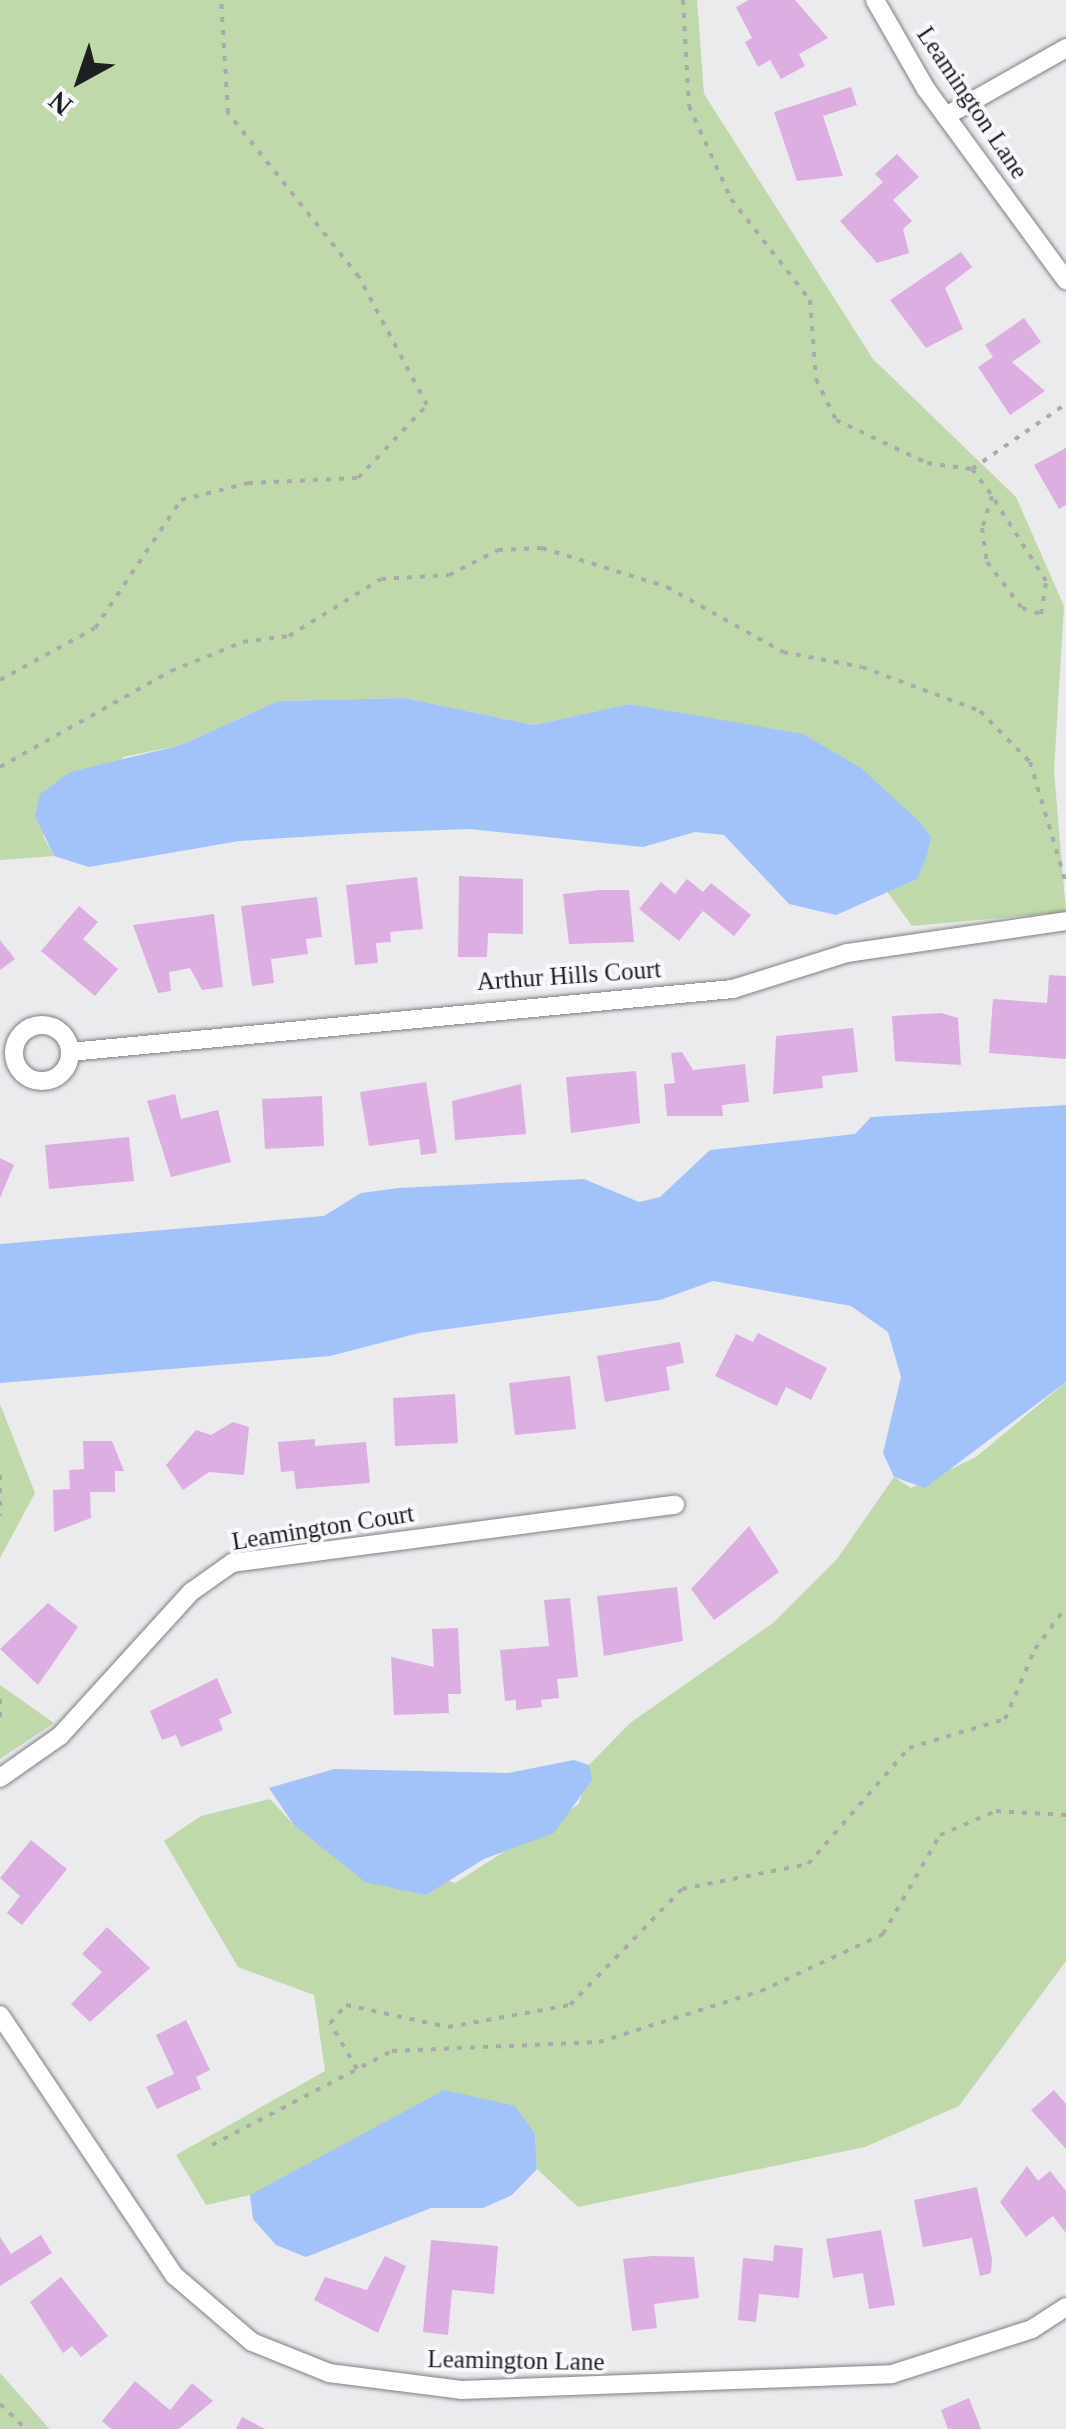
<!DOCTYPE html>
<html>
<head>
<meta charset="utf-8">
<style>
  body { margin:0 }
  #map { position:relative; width:1066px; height:2429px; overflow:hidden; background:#ebebee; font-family:"Times New Roman",serif }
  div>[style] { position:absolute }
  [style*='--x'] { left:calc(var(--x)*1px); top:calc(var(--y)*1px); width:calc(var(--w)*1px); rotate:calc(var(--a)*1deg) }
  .green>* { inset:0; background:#c0d9aa }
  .water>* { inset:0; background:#a2c2fa }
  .building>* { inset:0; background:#ddaee1 }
  .path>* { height:4px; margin-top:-2px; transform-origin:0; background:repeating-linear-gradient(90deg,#aaaaac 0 5px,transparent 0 13px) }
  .roads { filter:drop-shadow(0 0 2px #7f8083) drop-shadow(0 0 2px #7f8083) }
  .street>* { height:18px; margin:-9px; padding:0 9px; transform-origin:9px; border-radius:9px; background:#fff }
  .street>.ring { margin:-9px; padding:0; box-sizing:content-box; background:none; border:18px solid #fff; border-radius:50% }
  span { translate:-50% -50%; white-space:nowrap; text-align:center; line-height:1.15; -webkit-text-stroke:8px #f8f9fc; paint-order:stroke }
  .street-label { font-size:25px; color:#1e1f20 }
  .north { position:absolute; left:30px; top:30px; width:100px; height:100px; -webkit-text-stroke:8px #f8f9fc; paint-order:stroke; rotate:220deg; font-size:28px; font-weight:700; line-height:40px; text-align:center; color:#1e1f20 }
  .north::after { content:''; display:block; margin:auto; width:35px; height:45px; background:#1e1f20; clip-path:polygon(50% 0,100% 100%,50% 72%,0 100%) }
</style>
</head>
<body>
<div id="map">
  <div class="green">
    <i style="clip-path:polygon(0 0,697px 0,704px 94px,873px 359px,1016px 497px,1064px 606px,1054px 771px,1066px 912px,912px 926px,886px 890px,904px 885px,921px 823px,899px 805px,759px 727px,629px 704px,534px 725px,405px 698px,278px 701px,181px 745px,124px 757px,43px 836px,54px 856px,0 860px)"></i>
    <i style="clip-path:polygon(1066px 1382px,1066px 1961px,959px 2106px,865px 2147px,578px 2207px,537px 2169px,535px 2134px,444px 2090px,354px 2147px,250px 2195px,206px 2205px,176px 2155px,325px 2071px,314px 1995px,238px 1967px,164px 1841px,201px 1816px,270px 1799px,294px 1825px,455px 1883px,579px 1804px,589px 1765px,630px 1723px,773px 1623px,837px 1559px,894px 1477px,911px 1488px,976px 1457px)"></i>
    <i style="clip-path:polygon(0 1404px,35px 1493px,0 1558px)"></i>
    <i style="clip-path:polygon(0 1685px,54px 1723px,0 1759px)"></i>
    <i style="clip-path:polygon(0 2373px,48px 2427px,50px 2429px,0 2429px)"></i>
  </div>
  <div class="water">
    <i style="clip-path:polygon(405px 698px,534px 725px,629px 704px,803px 734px,861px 768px,921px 823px,931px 837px,927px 855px,917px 879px,836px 915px,789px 904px,724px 835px,695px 832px,643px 847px,469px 829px,363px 833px,239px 841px,89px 867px,54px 856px,35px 816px,40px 794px,70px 772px,181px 745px,278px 701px)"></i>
    <i style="clip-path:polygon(1066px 1105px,1066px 1382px,925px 1488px,894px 1477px,883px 1453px,901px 1377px,888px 1332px,851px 1306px,713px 1281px,660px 1300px,419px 1333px,330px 1356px,0 1383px,0 1244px,324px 1216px,361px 1193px,399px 1188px,584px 1179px,639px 1202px,660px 1197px,710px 1150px,855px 1134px,871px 1117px)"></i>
    <i style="clip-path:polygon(574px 1760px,589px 1765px,592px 1780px,554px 1833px,484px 1859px,426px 1895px,365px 1882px,294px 1825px,269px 1788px,334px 1769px,508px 1773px)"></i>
    <i style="clip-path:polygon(444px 2090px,515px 2106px,535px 2134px,537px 2169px,512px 2195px,483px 2208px,431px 2208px,306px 2257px,276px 2245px,253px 2219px,250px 2195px)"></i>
  </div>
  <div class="building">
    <i style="clip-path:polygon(749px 0,795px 0,828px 38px,799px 54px,805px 66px,781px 79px,770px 60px,758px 67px,745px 42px,752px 38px,736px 7px)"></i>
    <i style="clip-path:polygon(851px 87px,857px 105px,823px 116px,843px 176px,797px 181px,774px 112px)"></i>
    <i style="clip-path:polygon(897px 154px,919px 177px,893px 200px,912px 221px,903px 229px,909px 253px,877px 263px,840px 221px,883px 182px,875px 174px)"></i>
    <i style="clip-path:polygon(961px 252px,972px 267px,945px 288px,963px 329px,926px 348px,890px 300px)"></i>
    <i style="clip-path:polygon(1024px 318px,1041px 342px,1012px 362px,1045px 391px,1010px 415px,978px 367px,993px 357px,985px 345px)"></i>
    <i style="clip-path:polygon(1066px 448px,1066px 505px,1059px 509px,1034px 465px)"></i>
    <i style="clip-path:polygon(459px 876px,523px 879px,523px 934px,488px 933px,487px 957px,458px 957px)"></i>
    <i style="clip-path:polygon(417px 877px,423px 929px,390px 932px,391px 942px,376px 943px,378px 963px,355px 965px,346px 885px)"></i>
    <i style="clip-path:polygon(687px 879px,703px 892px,711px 883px,751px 915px,734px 936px,703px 911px,679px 941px,639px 909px,661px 882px,675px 894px)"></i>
    <i style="clip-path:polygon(600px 890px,629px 890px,634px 942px,569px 944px,563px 894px)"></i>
    <i style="clip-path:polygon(317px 897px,322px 937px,306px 939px,308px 954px,271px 959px,274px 983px,252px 986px,241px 906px)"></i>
    <i style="clip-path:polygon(79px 906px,98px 922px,83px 939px,118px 969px,95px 996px,41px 951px)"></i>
    <i style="clip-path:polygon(214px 914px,223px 987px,202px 990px,190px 968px,169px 972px,171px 991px,158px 993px,133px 925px)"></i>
    <i style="clip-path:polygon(0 940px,15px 959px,0 970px)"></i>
    <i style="clip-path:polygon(1049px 975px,1066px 976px,1066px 1059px,989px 1053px,993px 999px,1047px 1003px)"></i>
    <i style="clip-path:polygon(941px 1013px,958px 1018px,961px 1065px,895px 1061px,892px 1016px)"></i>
    <i style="clip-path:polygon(853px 1028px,858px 1072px,822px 1076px,823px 1088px,773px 1094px,776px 1036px)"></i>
    <i style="clip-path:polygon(682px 1052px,693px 1070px,745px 1064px,749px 1102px,722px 1105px,723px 1116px,667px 1116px,664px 1084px,675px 1083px,671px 1053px)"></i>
    <i style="clip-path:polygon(636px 1071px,640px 1123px,571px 1133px,566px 1077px)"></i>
    <i style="clip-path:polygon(426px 1082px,437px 1153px,421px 1155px,419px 1139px,369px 1146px,360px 1092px)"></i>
    <i style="clip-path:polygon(521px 1084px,526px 1134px,455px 1140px,452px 1101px)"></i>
    <i style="clip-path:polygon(175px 1094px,181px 1119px,218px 1110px,231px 1162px,171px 1177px,147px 1101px)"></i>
    <i style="clip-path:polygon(322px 1096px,324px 1146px,265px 1149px,262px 1099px)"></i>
    <i style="clip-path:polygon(129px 1137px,134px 1181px,49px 1189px,45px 1145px)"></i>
    <i style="clip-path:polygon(0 1158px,14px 1165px,0 1198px)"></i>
    <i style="clip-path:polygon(758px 1333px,827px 1368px,811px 1400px,786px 1387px,777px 1406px,715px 1376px,736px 1334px,753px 1342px)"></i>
    <i style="clip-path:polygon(680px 1342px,684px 1363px,666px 1367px,670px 1390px,605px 1402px,597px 1356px)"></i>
    <i style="clip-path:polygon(570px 1376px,576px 1429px,515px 1435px,509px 1383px)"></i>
    <i style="clip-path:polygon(455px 1394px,458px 1443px,395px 1446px,393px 1398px)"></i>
    <i style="clip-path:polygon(233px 1422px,249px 1427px,244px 1475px,209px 1472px,183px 1490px,166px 1465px,196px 1430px,211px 1435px)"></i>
    <i style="clip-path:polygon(315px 1439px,315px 1446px,366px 1442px,370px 1483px,296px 1489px,294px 1471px,281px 1472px,278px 1442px)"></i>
    <i style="clip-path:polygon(83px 1441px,112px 1441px,124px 1471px,115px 1471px,115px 1492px,90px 1492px,91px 1518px,54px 1532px,53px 1490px,70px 1489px,69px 1470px,84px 1469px)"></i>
    <i style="clip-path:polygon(749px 1526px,779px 1572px,714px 1620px,691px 1589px)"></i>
    <i style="clip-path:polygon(677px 1587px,683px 1641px,604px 1656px,597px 1596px)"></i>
    <i style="clip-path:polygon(570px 1598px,578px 1677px,557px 1679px,559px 1698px,541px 1700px,542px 1707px,516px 1710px,516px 1700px,505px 1701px,500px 1650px,549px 1646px,544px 1600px)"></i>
    <i style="clip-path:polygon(48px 1603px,78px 1627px,38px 1685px,0 1649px)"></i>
    <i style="clip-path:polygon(458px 1628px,461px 1694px,448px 1694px,449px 1713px,394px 1715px,391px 1657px,434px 1667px,432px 1629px)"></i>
    <i style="clip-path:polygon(217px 1678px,232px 1713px,219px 1719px,223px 1730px,181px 1747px,176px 1735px,162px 1740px,150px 1711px)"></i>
    <i style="clip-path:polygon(31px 1840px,67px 1869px,22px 1925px,7px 1913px,20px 1896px,0 1878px)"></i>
    <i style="clip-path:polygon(107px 1927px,150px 1968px,90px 2022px,71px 2004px,102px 1972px,82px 1954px)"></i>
    <i style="clip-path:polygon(186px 2020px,210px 2070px,196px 2077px,201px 2089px,157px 2109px,146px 2087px,174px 2074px,156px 2035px)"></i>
    <i style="clip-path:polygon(1054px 2090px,1066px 2104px,1066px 2149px,1031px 2110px)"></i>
    <i style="clip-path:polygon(1027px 2166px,1038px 2181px,1050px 2171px,1066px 2191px,1066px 2233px,1053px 2216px,1026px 2237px,1000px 2202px)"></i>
    <i style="clip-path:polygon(977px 2187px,992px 2259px,991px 2273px,980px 2276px,972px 2238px,923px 2247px,914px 2200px)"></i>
    <i style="clip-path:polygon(881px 2230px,895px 2305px,869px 2309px,863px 2273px,833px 2278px,826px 2239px)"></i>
    <i style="clip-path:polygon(41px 2235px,52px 2253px,0 2286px,0 2237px,11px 2254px)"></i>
    <i style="clip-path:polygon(431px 2240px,498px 2246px,494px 2294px,452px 2290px,448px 2335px,423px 2332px)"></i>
    <i style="clip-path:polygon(774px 2245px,803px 2248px,799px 2298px,759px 2294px,756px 2322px,738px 2320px,743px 2258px,773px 2261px)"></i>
    <i style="clip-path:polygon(385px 2256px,406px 2266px,378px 2333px,314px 2300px,325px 2277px,367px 2290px)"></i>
    <i style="clip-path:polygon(652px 2256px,694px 2257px,699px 2298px,654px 2304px,657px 2328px,632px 2331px,623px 2259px)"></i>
    <i style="clip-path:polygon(61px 2277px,108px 2336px,81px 2357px,72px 2346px,63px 2353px,30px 2302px)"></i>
    <i style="clip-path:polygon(135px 2381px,170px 2410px,192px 2383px,213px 2401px,179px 2429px,111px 2429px,102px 2421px)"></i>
    <i style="clip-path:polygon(969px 2398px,981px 2429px,948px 2429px,941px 2410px)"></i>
    <i style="clip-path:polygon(242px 2417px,265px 2429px,236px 2429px)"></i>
  </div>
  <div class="path">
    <i style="--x:683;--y:0;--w:106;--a:86.8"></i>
    <i style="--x:689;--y:106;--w:102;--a:65.7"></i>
    <i style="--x:731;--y:199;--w:128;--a:52"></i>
    <i style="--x:810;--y:300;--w:79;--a:85.7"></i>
    <i style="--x:816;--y:379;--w:46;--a:64"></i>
    <i style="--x:836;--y:420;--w:101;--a:25.3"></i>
    <i style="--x:927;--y:463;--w:45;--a:7.6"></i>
    <i style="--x:972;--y:469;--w:114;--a:-34.7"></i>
    <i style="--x:972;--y:469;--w:34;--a:53"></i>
    <i style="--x:992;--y:496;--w:34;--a:107"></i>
    <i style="--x:982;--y:528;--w:34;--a:82"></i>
    <i style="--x:987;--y:562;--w:58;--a:52.7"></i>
    <i style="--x:1022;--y:608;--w:20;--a:18"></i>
    <i style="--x:1041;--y:614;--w:33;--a:-81"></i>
    <i style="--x:1046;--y:581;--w:101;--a:-122.4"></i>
    <i style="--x:0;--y:680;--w:108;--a:-28.7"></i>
    <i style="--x:95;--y:628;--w:154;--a:-56.1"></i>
    <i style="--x:181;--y:500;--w:69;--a:-14.2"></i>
    <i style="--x:248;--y:483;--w:110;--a:-2.6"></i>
    <i style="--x:358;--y:478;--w:100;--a:-46.6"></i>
    <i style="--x:427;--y:405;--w:145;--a:-118"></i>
    <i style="--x:359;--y:277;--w:210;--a:-128.6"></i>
    <i style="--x:228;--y:113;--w:113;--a:-93.5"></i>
    <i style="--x:0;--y:767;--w:196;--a:-29.3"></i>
    <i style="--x:171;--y:671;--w:78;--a:-21.9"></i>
    <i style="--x:243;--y:642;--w:46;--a:-7.4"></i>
    <i style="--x:289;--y:636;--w:108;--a:-31.8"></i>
    <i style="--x:381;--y:579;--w:68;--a:-3.4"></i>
    <i style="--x:449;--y:575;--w:55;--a:-27"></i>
    <i style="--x:498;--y:550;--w:44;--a:-2.6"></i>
    <i style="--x:542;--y:548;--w:131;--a:17.3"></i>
    <i style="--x:667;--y:587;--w:133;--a:29.3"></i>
    <i style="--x:783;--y:652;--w:80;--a:10.8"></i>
    <i style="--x:862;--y:667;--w:126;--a:20.4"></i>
    <i style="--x:980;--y:711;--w:71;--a:45.6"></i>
    <i style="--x:1030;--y:762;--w:126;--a:73.4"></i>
    <i style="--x:0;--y:1475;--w:41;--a:90"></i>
    <i style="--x:0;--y:1699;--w:20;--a:90"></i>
    <i style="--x:357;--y:2069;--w:53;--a:-120.4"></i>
    <i style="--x:330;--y:2023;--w:24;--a:-48"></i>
    <i style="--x:346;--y:2005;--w:104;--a:12.2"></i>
    <i style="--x:448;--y:2027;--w:124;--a:-10.2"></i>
    <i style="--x:570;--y:2005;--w:161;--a:-46"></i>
    <i style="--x:682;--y:1889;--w:128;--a:-11.2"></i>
    <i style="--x:808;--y:1864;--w:154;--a:-49"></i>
    <i style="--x:909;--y:1748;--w:100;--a:-16.8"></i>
    <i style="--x:1005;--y:1719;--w:76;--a:-66.8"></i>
    <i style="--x:1035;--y:1649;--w:52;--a:-53.6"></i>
    <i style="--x:212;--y:2145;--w:203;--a:-27.6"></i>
    <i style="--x:392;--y:2051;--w:207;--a:-2.5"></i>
    <i style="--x:599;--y:2042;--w:170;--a:-17.5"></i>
    <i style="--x:761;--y:1991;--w:135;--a:-25"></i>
    <i style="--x:883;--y:1934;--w:114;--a:-60.1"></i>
    <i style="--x:940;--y:1835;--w:61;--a:-23.2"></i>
    <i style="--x:996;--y:1811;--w:70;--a:3.3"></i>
    <i style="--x:0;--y:2404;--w:36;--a:44"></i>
  </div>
  <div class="roads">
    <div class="street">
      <i style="--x:875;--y:0;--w:103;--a:60.2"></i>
      <i style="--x:926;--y:89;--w:237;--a:53.8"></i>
      <i style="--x:946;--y:116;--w:138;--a:-29.5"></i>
      <i class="ring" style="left:14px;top:1025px;width:38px;height:38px"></i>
      <i style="--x:70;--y:1052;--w:666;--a:-5.43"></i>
      <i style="--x:733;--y:989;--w:120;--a:-17.5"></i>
      <i style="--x:847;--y:953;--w:221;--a:-8.3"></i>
      <i style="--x:0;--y:1778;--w:73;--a:-35"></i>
      <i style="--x:60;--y:1736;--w:195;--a:-47.7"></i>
      <i style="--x:191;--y:1592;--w:50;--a:-35.3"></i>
      <i style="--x:232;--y:1563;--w:447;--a:-7.5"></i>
      <i style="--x:0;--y:2015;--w:314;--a:56.2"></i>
      <i style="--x:175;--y:2276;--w:101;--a:40.6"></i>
      <i style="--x:252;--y:2342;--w:83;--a:21.9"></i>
      <i style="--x:329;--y:2373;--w:133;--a:7.3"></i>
      <i style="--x:461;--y:2390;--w:431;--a:-2.1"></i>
      <i style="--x:892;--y:2374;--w:147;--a:-17.8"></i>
      <i style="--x:1032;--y:2329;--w:40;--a:-32.9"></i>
    </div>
  </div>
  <div class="street-label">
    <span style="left:972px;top:103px;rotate:56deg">Leamington Lane</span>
    <span style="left:569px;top:976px;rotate:-4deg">Arthur Hills Court</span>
    <span style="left:323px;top:1528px;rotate:-9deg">Leamington Court</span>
    <span style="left:516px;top:2361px;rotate:1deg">Leamington Lane</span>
  </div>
  <div class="north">N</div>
</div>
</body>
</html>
